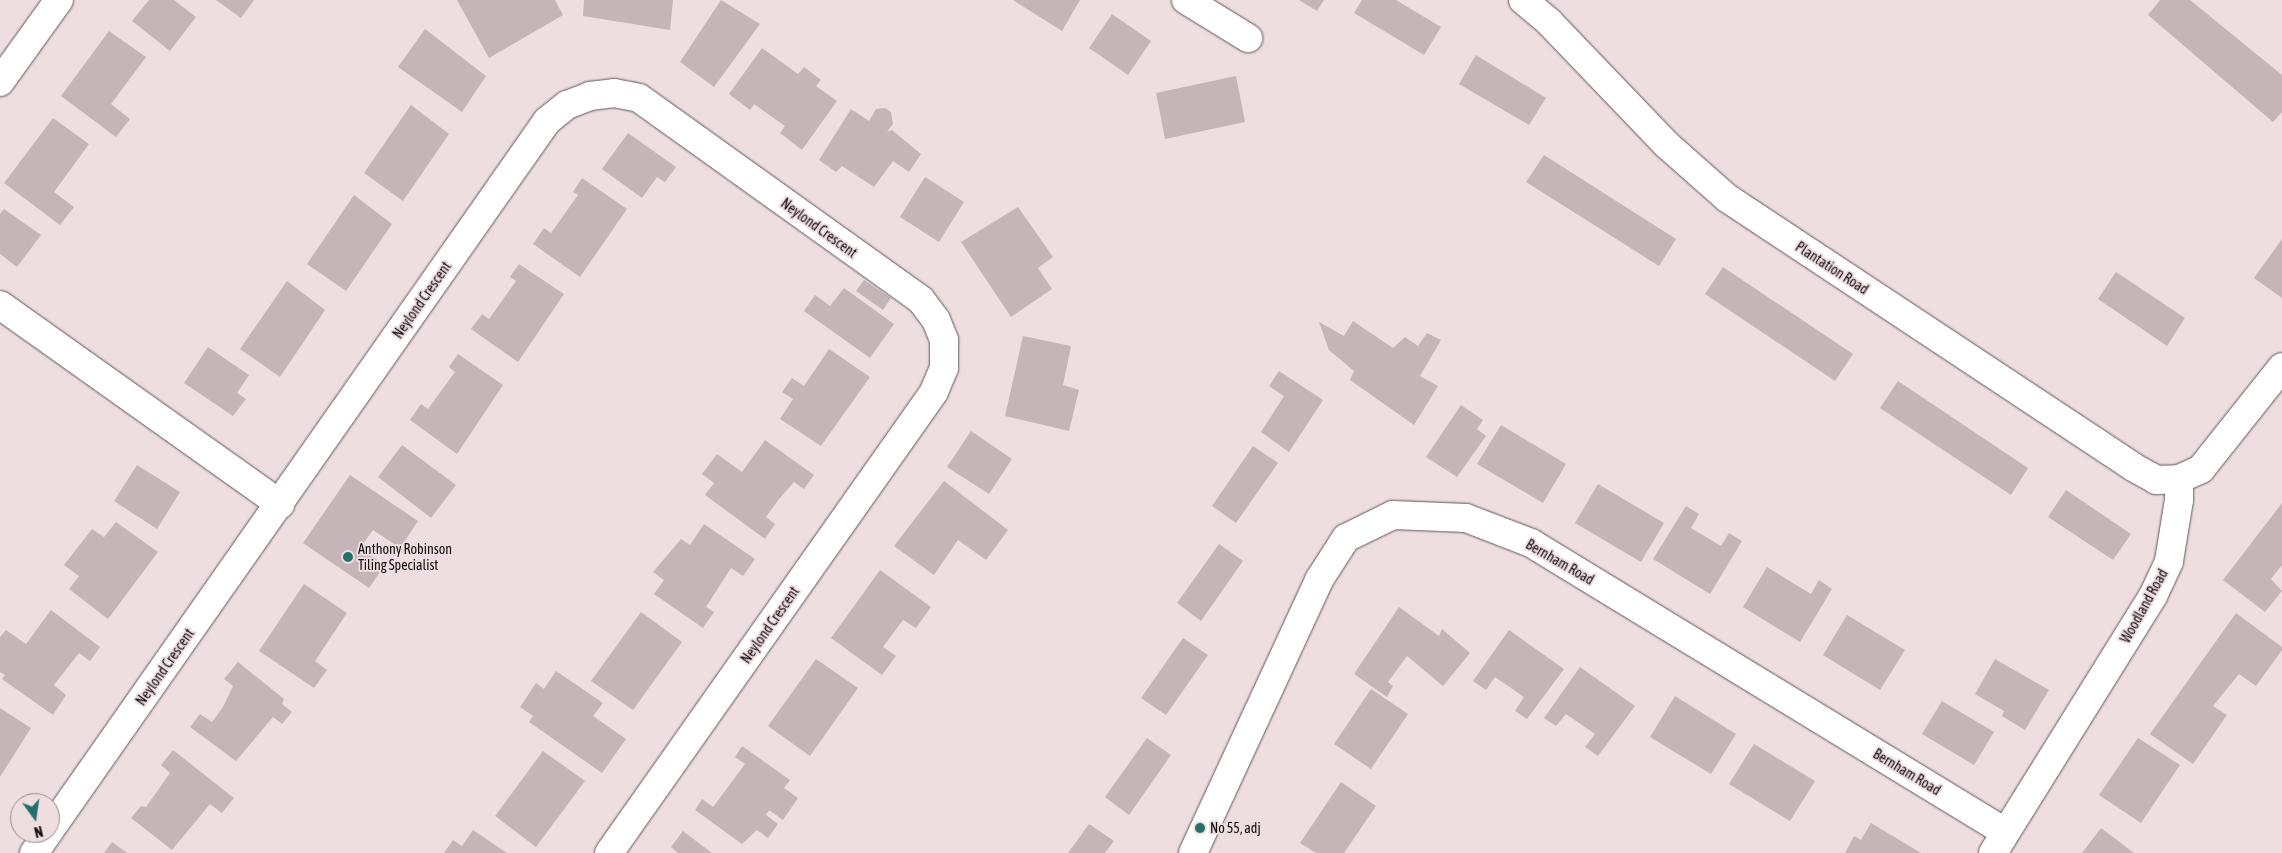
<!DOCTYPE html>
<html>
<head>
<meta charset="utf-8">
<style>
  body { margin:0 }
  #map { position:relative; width:2282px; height:853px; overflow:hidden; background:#eedee0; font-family:"Asap Condensed",sans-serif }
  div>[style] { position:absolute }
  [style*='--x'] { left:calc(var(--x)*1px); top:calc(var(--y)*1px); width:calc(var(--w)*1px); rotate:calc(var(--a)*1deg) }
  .building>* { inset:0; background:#c5b5b8 }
  .roads { filter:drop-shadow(0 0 1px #635658) drop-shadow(0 0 1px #635658) }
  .street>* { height:28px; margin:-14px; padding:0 14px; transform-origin:14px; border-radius:14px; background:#fff }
  .dots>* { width:14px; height:14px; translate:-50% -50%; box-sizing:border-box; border:2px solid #eedee0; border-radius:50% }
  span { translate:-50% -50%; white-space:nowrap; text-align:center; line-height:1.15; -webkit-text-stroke:4px #eedee0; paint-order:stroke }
  .street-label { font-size:14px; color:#110c0d }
  .poi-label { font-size:14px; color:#110c0d }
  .left { translate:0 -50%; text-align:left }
  .north { position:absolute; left:10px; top:793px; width:50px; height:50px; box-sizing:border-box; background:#eedee0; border:1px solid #968a8c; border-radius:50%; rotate:166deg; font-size:14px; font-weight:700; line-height:20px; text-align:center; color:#110c0d }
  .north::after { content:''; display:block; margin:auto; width:18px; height:22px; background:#246f6d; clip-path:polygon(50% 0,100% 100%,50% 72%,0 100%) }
</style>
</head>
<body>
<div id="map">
  <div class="building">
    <i style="clip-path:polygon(149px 0,174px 0,196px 17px,170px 51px,132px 21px)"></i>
    <i style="clip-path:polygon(216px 0,254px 0,241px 18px)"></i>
    <i style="clip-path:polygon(457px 0,555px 0,563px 15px,489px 58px)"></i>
    <i style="clip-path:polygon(584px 0,673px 0,670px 30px,583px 16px)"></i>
    <i style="clip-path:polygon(721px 0,760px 24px,714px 87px,680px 62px)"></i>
    <i style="clip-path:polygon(1013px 0,1080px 0,1062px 31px)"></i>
    <i style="clip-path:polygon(1299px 0,1324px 0,1317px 11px)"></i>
    <i style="clip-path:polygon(1362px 0,1396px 0,1441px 27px,1424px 55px,1354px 13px)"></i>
    <i style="clip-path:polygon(2160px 0,2190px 0,2282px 75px,2282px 112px,2273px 122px,2148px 15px)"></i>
    <i style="clip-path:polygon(1112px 14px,1151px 41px,1128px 75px,1089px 48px)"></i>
    <i style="clip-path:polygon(425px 29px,486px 76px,462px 112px,398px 67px)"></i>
    <i style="clip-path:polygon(109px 31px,146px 57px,111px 104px,130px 119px,116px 137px,61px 96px)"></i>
    <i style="clip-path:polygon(762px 48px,798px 74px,804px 67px,821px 80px,816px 86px,837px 101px,802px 150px,780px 133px,785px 126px,754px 104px,750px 110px,729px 94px)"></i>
    <i style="clip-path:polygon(1476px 55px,1546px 98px,1529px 125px,1459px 84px)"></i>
    <i style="clip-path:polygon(1236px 76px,1245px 122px,1165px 139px,1156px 93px)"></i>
    <i style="clip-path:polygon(411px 105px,449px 134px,403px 201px,364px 173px)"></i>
    <i style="clip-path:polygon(885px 108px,891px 112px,893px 124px,887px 132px,892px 130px,921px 154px,909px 172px,893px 161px,874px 187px,842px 166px,836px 172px,819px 160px,851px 109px,869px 121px,876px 109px)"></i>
    <i style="clip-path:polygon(53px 118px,89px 144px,54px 192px,74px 207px,60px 225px,4px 183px)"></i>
    <i style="clip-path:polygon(628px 133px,676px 167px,665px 182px,657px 177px,642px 198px,602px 169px)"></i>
    <i style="clip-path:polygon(1544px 155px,1676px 239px,1659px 266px,1526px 182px)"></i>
    <i style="clip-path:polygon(925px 177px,964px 202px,939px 242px,900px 217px)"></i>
    <i style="clip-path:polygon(582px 178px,627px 209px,580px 277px,533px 244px,544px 228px,551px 233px,578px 195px,573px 192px)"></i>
    <i style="clip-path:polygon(354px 195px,392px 224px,346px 291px,307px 264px)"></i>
    <i style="clip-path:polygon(1018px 207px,1053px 257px,1038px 268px,1052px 289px,1011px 317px,961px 242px)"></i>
    <i style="clip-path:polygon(4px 209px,41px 235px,17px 267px,0 254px,0 214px)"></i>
    <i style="clip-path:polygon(2282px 239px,2282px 298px,2254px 278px)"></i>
    <i style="clip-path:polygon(519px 264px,564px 294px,518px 362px,471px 329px,482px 314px,489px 319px,516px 281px,510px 277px)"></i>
    <i style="clip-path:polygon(1723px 267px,1853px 354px,1835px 381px,1705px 294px)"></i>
    <i style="clip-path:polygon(2116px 272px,2185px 318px,2167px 346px,2098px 299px)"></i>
    <i style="clip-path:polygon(864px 280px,891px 298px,883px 310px,856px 291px)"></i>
    <i style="clip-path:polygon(287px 281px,325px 310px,280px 377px,240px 349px)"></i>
    <i style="clip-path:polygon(844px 288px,894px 324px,870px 358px,804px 311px,815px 295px,830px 306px)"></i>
    <i style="clip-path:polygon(1353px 321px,1393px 348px,1405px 337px,1418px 346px,1427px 333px,1441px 340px,1420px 376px,1438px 386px,1414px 425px,1350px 380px,1354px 371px,1329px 350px,1319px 322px,1344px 336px)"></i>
    <i style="clip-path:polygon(1023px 336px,1071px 346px,1063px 385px,1079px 390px,1069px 431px,1005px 416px)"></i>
    <i style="clip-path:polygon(208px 347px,249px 375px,237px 393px,246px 399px,233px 416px,184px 383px)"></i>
    <i style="clip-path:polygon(829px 349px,870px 377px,821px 446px,780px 419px,793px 399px,782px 392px,792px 378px,804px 386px)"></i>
    <i style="clip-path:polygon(458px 354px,503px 385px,457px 454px,410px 420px,421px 404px,428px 409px,444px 387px,455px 372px,449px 367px)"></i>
    <i style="clip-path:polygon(1279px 371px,1323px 400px,1289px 452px,1261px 432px,1284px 396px,1269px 386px)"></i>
    <i style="clip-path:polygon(1898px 381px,2028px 468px,2011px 495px,1880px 408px)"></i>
    <i style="clip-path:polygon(1461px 405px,1483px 420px,1477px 429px,1486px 436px,1457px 477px,1426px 457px)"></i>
    <i style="clip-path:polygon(1501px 425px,1566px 464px,1543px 503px,1477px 464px)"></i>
    <i style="clip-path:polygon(971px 431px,1012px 459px,989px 494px,947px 467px)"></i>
    <i style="clip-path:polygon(765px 440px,814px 475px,804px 489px,794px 482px,779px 499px,766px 517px,775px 524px,765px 539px,705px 495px,714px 483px,702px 474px,717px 454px,742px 472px)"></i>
    <i style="clip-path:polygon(402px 445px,456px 485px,431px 518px,378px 477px)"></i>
    <i style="clip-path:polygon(1253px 446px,1278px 463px,1236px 523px,1212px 506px)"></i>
    <i style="clip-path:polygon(137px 465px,180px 492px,157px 529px,114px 501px)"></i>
    <i style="clip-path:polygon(350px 475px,418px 521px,400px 548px,373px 530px,360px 548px,385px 565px,369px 588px,303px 543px)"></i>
    <i style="clip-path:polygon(944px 481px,1008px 530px,986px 560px,958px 540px,934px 575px,894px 546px)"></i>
    <i style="clip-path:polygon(1598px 484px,1664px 523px,1641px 562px,1575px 523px)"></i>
    <i style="clip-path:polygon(2066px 490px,2131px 534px,2113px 560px,2048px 517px)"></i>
    <i style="clip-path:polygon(2282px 503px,2282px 565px,2271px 579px,2282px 591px,2265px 612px,2223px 580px)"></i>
    <i style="clip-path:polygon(1686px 506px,1699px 514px,1691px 528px,1721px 546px,1729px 533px,1742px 541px,1710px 594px,1653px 559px)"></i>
    <i style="clip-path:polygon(116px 522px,158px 552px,108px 619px,69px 589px,79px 576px,64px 565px,92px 529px,104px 537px)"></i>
    <i style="clip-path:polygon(704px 524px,755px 559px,743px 576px,731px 568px,706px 607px,714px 612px,703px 628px,654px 594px,664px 580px,653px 572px,681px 539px,690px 545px)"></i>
    <i style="clip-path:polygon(1219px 544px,1243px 561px,1201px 621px,1177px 603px)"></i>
    <i style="clip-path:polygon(1767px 567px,1811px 594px,1819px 580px,1832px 589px,1800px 642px,1743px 607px)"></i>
    <i style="clip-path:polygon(880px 570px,931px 607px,916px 628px,903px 620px,883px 647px,896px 656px,882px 675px,831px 638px)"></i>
    <i style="clip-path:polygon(304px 584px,347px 613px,315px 661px,327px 670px,314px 688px,259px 651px)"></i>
    <i style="clip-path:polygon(1399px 607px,1439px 636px,1442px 629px,1470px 653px,1443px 686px,1407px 656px,1388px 682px,1393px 686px,1387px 697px,1354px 674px)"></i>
    <i style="clip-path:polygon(51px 610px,100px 647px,90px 661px,79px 653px,54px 685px,66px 695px,53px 715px,2px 679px,5px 675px,0 672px,0 637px,6px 630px,26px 644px)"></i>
    <i style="clip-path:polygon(641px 612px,682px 642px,633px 710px,591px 681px)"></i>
    <i style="clip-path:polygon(2236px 613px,2282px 647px,2282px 650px,2256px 686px,2239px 674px,2213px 706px,2227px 715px,2193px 764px,2150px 734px)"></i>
    <i style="clip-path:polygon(1847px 615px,1905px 650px,1880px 690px,1823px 655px)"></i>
    <i style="clip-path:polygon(1509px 630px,1564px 669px,1527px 719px,1515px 711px,1524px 697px,1495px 677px,1486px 690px,1473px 681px)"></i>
    <i style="clip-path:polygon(1183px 638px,1208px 655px,1166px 715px,1141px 698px)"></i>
    <i style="clip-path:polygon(816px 659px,858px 688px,810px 756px,768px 726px)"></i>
    <i style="clip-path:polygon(1995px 659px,2049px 690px,2025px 730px,2002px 716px,2004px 711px,1975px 694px)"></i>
    <i style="clip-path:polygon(238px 662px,284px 699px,282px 704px,292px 712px,282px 724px,273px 717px,236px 761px,190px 727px,200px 714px,212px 722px,223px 707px,233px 686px,224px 679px)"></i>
    <i style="clip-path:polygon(1580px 667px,1635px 706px,1598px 756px,1585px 747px,1595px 734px,1566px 714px,1556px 726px,1544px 718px)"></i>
    <i style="clip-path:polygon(556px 671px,603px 703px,593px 716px,626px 739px,602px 773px,529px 722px,533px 716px,520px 707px,536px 683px,544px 689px)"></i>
    <i style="clip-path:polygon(1371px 689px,1408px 714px,1371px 769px,1334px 744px)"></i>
    <i style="clip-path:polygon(1675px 696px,1736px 734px,1711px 774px,1650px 737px)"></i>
    <i style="clip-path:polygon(1942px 701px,1994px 732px,1974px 765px,1922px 734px)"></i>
    <i style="clip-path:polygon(0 708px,31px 728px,0 777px)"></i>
    <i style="clip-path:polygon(1147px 738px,1171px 755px,1129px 815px,1105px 797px)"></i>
    <i style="clip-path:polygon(2138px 738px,2180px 765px,2141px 823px,2099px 795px)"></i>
    <i style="clip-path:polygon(1754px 744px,1815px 781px,1790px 821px,1729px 784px)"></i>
    <i style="clip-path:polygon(742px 746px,790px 780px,784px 788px,798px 798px,783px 820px,769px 810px,766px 815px,778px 824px,768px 838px,757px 830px,742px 844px,695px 810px,702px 799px,713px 807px,731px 783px,745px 764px,735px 757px)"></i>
    <i style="clip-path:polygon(173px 750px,234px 798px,222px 813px,210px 804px,172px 850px,131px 818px,141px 806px,146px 807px,170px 773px,161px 765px)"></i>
    <i style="clip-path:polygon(543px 751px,585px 781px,536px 847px,495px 816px)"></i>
    <i style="clip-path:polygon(1341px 782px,1376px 806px,1344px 853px,1316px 853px,1300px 843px)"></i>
    <i style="clip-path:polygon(1871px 823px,1921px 853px,1845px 853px,1854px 836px,1861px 840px)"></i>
    <i style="clip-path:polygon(1089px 824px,1114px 841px,1105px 853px,1068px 853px)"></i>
    <i style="clip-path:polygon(2101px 828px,2134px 853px,2082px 853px)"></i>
    <i style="clip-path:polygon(473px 830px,507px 853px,444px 853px,453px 840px,462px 846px)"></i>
    <i style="clip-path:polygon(683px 831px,712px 853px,678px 853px,671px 847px)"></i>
    <i style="clip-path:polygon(112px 842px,127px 853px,104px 853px)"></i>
  </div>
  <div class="roads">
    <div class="street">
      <i style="--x:1186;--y:0;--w:73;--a:31.5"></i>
      <i style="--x:1523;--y:0;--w:35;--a:40"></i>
      <i style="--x:1550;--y:23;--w:168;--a:46.2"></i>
      <i style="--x:1666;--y:144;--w:81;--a:41.5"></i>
      <i style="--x:1727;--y:198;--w:487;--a:33.5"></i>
      <i style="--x:2133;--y:467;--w:26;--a:29"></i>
      <i style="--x:2156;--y:480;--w:23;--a:-2"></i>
      <i style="--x:0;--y:82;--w:101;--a:-54.3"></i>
      <i style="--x:0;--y:305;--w:344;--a:35.4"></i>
      <i style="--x:50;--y:830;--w:866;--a:-54.97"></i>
      <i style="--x:547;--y:121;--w:26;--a:-39"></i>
      <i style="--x:567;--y:105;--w:25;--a:-21"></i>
      <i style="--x:590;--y:96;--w:24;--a:-7"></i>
      <i style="--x:614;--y:93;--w:25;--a:11"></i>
      <i style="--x:639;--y:98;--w:347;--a:35.6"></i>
      <i style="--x:921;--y:300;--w:25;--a:53"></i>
      <i style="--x:936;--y:320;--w:22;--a:68"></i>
      <i style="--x:944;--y:340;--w:28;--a:90"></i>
      <i style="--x:944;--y:368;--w:26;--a:113"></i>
      <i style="--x:934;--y:392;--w:564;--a:125.18"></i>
      <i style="--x:34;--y:853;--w:24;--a:-55"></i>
      <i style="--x:1193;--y:853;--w:301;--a:-65.2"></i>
      <i style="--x:1319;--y:580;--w:50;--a:-57.3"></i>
      <i style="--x:1346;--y:538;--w:52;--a:-26.1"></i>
      <i style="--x:1393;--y:515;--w:73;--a:2.4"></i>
      <i style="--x:1466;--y:518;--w:70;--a:21"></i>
      <i style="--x:1531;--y:543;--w:555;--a:31.37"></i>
      <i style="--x:1993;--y:853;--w:303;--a:-58.1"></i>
      <i style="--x:2153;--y:596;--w:38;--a:-65"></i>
      <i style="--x:2169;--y:561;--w:62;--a:-80.7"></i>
      <i style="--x:2179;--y:500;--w:21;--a:-90"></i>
      <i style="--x:2179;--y:479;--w:24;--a:-24"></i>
      <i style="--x:2201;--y:469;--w:130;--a:-51.5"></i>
    </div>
  </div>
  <div class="dots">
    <i style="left:348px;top:557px;background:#246f6d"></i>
    <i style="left:1200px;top:828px;background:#246f6d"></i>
  </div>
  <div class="street-label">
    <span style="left:819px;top:228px;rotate:36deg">Neylond Crescent</span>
    <span style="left:1832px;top:268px;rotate:33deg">Plantation Road</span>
    <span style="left:422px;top:300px;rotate:-55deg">Neylond Crescent</span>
    <span style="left:1560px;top:562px;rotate:30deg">Bernham Road</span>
    <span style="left:2144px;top:606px;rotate:-61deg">Woodland Road</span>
    <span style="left:770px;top:625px;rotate:-55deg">Neylond Crescent</span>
    <span style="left:165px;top:667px;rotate:-55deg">Neylond Crescent</span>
    <span style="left:1907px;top:772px;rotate:31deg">Bernham Road</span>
  </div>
  <div class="poi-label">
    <span class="left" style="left:358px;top:557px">Anthony Robinson<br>Tiling Specialist</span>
    <span class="left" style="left:1210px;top:828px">No 55, adj</span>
  </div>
  <div class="north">N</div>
</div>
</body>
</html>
